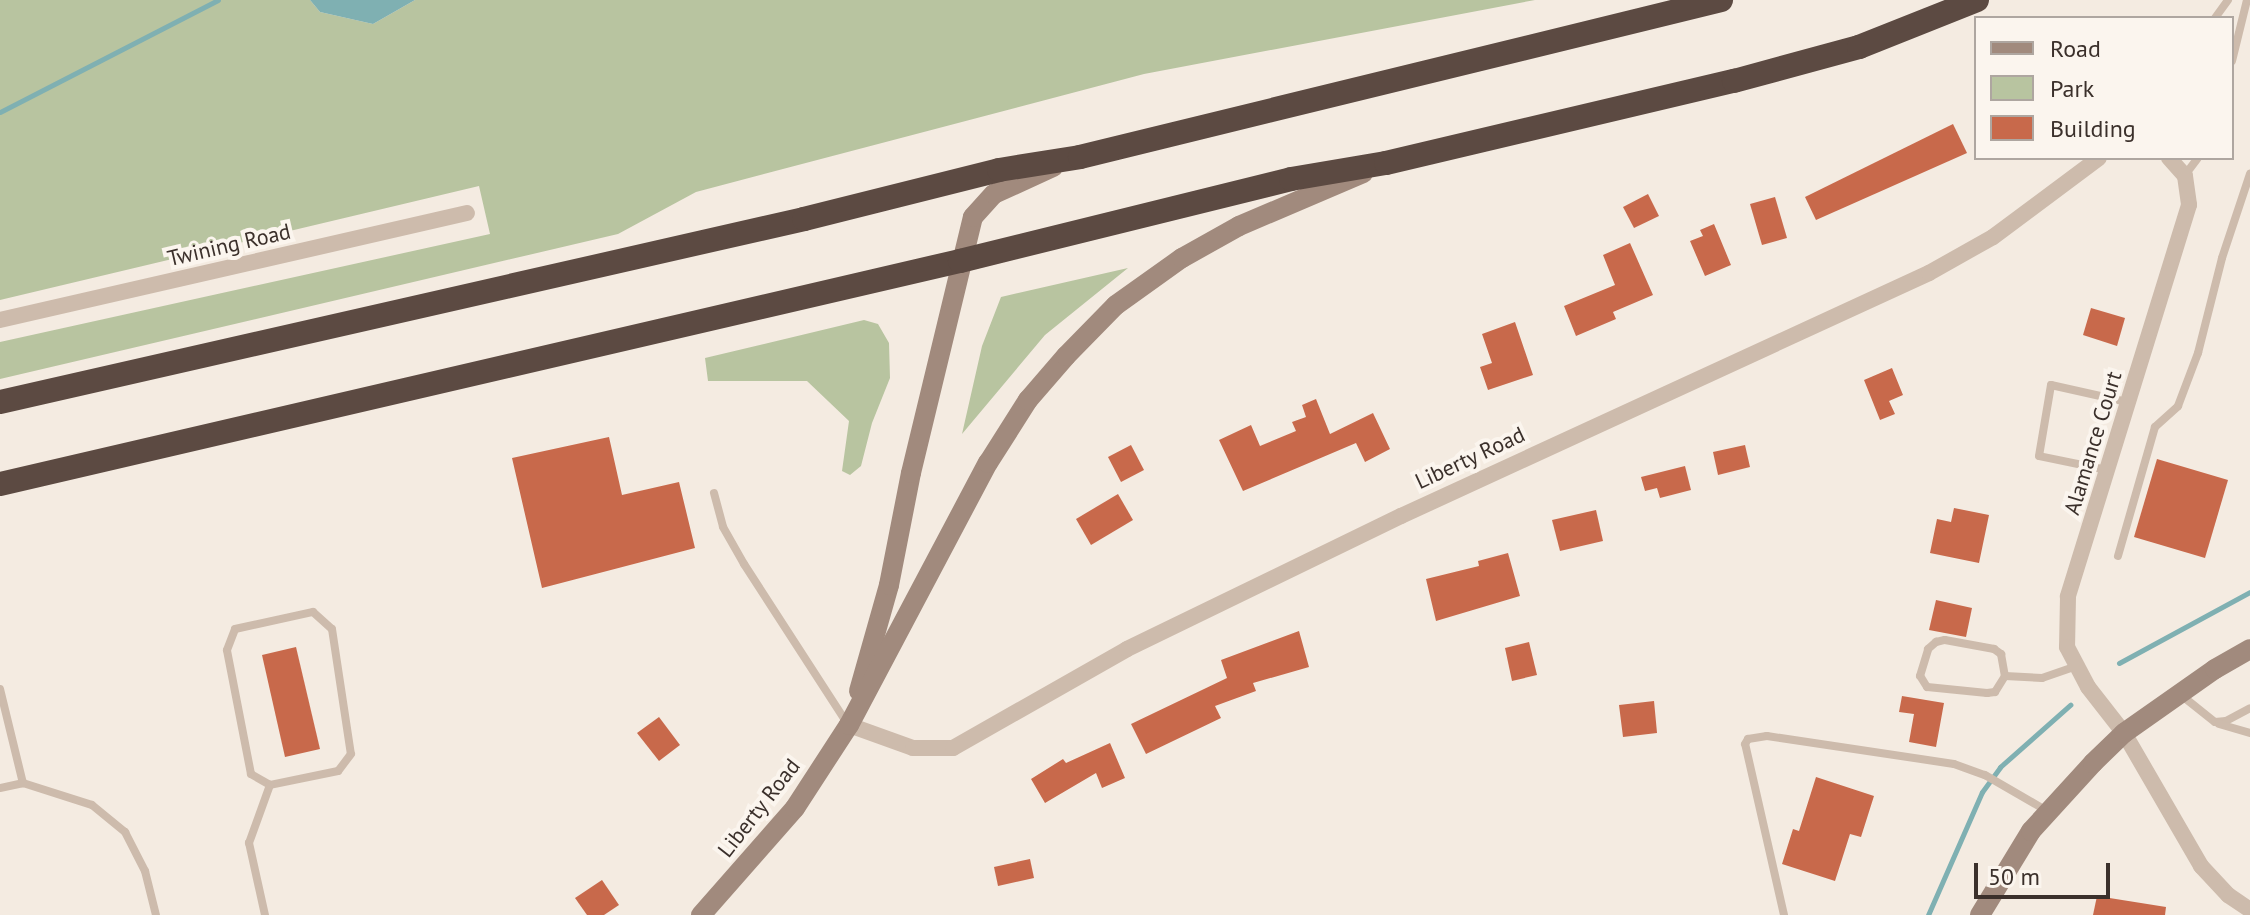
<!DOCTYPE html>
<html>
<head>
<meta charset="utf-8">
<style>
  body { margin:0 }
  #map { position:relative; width:2250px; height:915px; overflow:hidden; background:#f4ebe1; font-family:"PT Sans",sans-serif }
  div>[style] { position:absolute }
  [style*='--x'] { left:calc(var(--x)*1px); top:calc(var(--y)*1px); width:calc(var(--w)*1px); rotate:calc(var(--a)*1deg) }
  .green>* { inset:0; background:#b8c4a0 }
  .water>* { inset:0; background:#7fb0b2 }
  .stream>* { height:5px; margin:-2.5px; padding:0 2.5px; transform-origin:2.5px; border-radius:2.5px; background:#7fb0b2 }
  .building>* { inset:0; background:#c8694b }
  .lane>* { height:8px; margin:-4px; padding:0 4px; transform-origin:4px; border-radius:4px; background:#cdbbac }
  .street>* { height:16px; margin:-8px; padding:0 8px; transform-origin:8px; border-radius:8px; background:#cdbbac }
  .secondary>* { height:20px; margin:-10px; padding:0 10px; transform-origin:10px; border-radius:10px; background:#a18a7d }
  .highway>* { height:24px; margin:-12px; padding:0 12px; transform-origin:12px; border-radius:12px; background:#5c4a42 }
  span { translate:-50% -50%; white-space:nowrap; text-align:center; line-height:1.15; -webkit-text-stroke:8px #fbf5ee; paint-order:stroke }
  .street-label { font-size:22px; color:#3b302b }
  .legend { position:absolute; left:1974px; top:16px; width:260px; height:144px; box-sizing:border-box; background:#fbf5ee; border:2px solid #aea6a0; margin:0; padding:10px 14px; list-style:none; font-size:24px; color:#3b302b }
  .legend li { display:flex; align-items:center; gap:16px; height:40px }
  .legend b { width:40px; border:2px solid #aea6a0 }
  .scale { position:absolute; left:1974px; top:863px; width:136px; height:36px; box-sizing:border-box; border:4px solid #3b302b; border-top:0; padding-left:10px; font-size:24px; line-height:28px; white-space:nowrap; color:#3b302b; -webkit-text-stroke:6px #fbf5ee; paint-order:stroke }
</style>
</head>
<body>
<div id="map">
  <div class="green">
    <i style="clip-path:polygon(0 0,310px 0,320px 12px,373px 24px,415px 0,1535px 0,1144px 74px,696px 192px,618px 234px,0 379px,0 342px,490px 234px,479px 186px,0 300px)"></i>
    <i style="clip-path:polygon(1128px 268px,1045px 335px,962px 434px,982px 346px,1001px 297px)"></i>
    <i style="clip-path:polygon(864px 320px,878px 324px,889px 343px,890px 378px,872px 423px,861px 466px,850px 475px,842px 471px,849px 421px,807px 381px,708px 381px,705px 358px)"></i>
  </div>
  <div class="water">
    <i style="clip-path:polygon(310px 0,415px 0,373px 24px,320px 12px)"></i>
  </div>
  <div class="stream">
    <i style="--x:0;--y:112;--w:245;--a:-27.2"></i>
    <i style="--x:2119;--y:663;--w:149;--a:-28.5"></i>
    <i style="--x:1928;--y:915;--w:134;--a:-66.3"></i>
    <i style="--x:1982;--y:792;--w:31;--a:-54"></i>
    <i style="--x:2000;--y:767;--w:94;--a:-41.5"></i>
  </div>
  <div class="building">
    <i style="clip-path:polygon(1953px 124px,1967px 153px,1816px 220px,1805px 197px)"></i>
    <i style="clip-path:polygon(1648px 194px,1659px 216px,1634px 228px,1623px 207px)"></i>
    <i style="clip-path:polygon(1775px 197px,1787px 238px,1762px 245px,1750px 204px)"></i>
    <i style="clip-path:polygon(1714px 224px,1731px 265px,1705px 276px,1690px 241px,1703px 236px,1700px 230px)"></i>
    <i style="clip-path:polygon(1630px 243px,1653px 295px,1613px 312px,1616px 319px,1576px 336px,1564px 306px,1615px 285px,1603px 255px)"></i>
    <i style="clip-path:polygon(2091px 308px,2125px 318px,2117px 346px,2083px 335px)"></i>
    <i style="clip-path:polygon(1515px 322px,1533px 375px,1488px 390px,1480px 367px,1492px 363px,1482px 334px)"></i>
    <i style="clip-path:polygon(1892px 368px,1903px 395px,1889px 401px,1895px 414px,1880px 420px,1864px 380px)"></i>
    <i style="clip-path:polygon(1316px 399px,1330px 434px,1373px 413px,1390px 449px,1365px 462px,1356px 443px,1243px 491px,1219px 440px,1251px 425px,1260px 446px,1296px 431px,1292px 422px,1306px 417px,1302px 405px)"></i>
    <i style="clip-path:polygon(609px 437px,622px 495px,679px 482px,695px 548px,542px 588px,512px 458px)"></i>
    <i style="clip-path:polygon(1131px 445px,1144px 470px,1121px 482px,1108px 457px)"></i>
    <i style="clip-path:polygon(1745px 445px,1750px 467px,1718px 475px,1713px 452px)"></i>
    <i style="clip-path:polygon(2157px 459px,2228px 480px,2205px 558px,2134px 537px)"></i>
    <i style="clip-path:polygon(1685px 466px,1691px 490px,1660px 498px,1657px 488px,1645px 491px,1641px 477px)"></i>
    <i style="clip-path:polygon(1118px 494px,1133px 520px,1091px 545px,1076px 519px)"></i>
    <i style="clip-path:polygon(1954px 508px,1989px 515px,1979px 563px,1930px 553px,1937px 519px,1951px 522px)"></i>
    <i style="clip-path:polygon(1596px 510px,1603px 541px,1560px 551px,1552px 520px)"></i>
    <i style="clip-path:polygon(1508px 553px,1520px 596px,1436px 621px,1426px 579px,1479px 566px,1478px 561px)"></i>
    <i style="clip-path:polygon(1936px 600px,1972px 608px,1966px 637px,1929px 630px)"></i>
    <i style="clip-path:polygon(1299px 631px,1309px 667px,1253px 683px,1256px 691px,1215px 706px,1221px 718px,1146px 754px,1131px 724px,1227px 678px,1221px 660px)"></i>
    <i style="clip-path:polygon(1529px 642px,1537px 675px,1512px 681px,1505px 648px)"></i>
    <i style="clip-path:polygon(296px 647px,320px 749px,285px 757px,262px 655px)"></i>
    <i style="clip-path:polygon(1902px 696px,1944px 703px,1936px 747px,1909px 742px,1914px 714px,1899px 712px)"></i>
    <i style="clip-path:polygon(1654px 701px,1657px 733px,1623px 737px,1619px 705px)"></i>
    <i style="clip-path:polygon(659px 717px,680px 745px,659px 761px,637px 733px)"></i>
    <i style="clip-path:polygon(1110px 743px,1125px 778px,1102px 788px,1096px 773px,1045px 803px,1031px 779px,1063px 759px,1066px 763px)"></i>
    <i style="clip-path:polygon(1816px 777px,1874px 796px,1861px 837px,1850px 834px,1835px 881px,1782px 864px,1793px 829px,1799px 831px)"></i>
    <i style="clip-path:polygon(1030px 859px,1034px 878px,998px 886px,994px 867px)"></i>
    <i style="clip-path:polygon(602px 880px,619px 905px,604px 915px,587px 915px,575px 898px)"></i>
    <i style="clip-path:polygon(2097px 896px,2166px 907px,2165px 915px,2093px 915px)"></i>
  </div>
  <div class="lane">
    <i style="--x:2215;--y:18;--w:22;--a:-54"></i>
    <i style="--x:2232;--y:61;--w:63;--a:-76.2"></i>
    <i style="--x:2185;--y:175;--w:21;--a:-53"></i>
    <i style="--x:2107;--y:470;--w:69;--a:-168.4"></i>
    <i style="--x:2039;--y:456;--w:72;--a:-80.4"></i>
    <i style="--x:2051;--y:385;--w:78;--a:12.6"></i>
    <i style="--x:714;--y:493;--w:35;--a:75"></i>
    <i style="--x:723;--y:527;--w:43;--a:60.4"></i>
    <i style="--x:744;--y:564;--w:189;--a:57.1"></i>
    <i style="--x:2118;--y:556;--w:134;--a:-74"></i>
    <i style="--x:2155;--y:427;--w:31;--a:-42"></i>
    <i style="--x:2178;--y:406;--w:57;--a:-69.3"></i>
    <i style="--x:2198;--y:353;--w:98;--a:-75.8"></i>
    <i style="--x:2222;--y:258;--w:89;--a:-71.6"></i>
    <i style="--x:313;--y:612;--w:25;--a:42"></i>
    <i style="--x:332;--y:629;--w:126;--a:81.4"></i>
    <i style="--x:351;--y:754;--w:21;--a:127"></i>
    <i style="--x:338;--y:771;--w:69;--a:168.4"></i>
    <i style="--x:270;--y:785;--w:22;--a:-150"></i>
    <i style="--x:251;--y:774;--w:126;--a:-101"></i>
    <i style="--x:227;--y:650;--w:22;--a:-69"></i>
    <i style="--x:235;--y:629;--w:80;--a:-12.3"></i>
    <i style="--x:2005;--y:676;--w:19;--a:122"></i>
    <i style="--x:1995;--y:692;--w:8;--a:173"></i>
    <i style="--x:1987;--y:693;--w:60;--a:-174.3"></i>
    <i style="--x:1927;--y:687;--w:13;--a:-122"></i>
    <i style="--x:1920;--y:676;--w:28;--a:-73"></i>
    <i style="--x:1928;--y:649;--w:11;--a:-41"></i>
    <i style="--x:1936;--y:642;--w:9;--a:-13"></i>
    <i style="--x:1945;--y:640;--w:50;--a:10.4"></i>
    <i style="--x:1994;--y:649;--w:9;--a:36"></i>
    <i style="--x:2001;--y:654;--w:22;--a:80"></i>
    <i style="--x:2005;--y:676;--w:37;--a:3"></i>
    <i style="--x:2042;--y:678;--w:36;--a:-19"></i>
    <i style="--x:0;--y:689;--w:97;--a:76.3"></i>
    <i style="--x:2181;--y:695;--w:43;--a:38.5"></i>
    <i style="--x:2215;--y:722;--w:11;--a:-5"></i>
    <i style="--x:2226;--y:721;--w:27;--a:-28"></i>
    <i style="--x:2219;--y:724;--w:32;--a:16"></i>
    <i style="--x:0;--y:788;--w:24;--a:-12"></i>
    <i style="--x:23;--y:783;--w:72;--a:17.7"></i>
    <i style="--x:92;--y:805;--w:43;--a:39.3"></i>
    <i style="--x:125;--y:832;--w:44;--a:62.9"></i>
    <i style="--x:145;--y:871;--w:45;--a:76"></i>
    <i style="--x:265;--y:915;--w:74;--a:-102.5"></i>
    <i style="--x:249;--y:843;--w:62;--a:-70.1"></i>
    <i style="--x:1784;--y:915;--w:175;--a:-102.8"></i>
    <i style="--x:1745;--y:744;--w:6;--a:-59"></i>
    <i style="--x:1748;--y:739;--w:19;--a:-9"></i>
    <i style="--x:1767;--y:736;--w:189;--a:8.5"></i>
    <i style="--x:1954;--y:764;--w:33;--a:20"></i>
    <i style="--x:1985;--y:775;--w:72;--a:30.1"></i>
  </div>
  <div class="street">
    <i style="--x:2169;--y:158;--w:24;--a:48"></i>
    <i style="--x:2185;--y:176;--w:29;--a:82"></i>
    <i style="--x:2189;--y:205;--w:410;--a:107.2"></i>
    <i style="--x:2068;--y:597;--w:50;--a:91.1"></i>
    <i style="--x:2067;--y:647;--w:45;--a:62.3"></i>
    <i style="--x:2088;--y:687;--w:58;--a:52"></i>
    <i style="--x:2124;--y:733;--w:154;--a:59.9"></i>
    <i style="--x:2201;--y:866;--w:40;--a:47"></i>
    <i style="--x:2228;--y:895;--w:27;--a:34"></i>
    <i style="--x:0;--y:320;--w:479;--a:-12.9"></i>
    <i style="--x:849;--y:725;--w:68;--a:19.8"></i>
    <i style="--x:913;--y:748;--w:40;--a:0"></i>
    <i style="--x:953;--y:748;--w:200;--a:-29.6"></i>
    <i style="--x:1127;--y:649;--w:305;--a:-25.9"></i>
    <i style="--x:1401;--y:516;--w:581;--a:-24.71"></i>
    <i style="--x:1929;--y:273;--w:73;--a:-29.4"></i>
    <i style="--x:1993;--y:237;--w:132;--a:-36.7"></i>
  </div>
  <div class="secondary">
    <i style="--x:859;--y:691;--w:110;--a:-74.2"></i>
    <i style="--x:889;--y:585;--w:114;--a:-78.9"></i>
    <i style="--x:911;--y:473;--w:263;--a:-76.4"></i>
    <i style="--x:973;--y:217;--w:31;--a:-48"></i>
    <i style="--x:994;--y:194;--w:65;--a:-24.6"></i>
    <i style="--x:701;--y:915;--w:142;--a:-48.7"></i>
    <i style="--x:795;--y:808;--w:99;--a:-57"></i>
    <i style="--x:849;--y:725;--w:297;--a:-62.1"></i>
    <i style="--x:988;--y:463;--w:75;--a:-57.6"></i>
    <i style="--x:1028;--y:400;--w:58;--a:-49.2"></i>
    <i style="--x:1066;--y:356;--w:71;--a:-45.6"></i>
    <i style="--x:1116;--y:305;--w:81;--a:-35.5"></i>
    <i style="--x:1182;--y:258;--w:65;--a:-29.3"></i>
    <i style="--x:1239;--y:226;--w:135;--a:-23.1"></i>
    <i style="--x:1980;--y:915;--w:98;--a:-58.7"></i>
    <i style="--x:2031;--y:831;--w:92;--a:-47.6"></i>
    <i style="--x:2093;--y:763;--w:43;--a:-44.1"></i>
    <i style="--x:2124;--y:733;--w:111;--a:-35.1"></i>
    <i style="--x:2215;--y:669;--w:40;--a:-29.7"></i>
  </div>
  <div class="highway">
    <i style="--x:0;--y:402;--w:825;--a:-12.82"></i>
    <i style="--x:804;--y:219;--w:201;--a:-14.1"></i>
    <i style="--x:999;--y:170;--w:82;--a:-9.1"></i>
    <i style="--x:1080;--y:157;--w:660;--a:-13.76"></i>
    <i style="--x:0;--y:484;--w:986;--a:-13.08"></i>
    <i style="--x:960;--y:261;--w:341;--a:-13.9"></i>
    <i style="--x:1291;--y:179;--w:96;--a:-9.6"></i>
    <i style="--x:1386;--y:163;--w:358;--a:-13.3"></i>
    <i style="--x:1734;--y:81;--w:130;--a:-15.2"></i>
    <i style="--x:1859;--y:47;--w:127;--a:-21.7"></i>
  </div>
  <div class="street-label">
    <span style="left:229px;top:245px;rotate:-13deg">Twining Road</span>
    <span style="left:2093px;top:443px;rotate:-73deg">Alamance Court</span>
    <span style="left:1470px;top:458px;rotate:-25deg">Liberty Road</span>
    <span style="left:759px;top:808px;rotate:-52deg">Liberty Road</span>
  </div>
  <ul class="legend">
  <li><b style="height:10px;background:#a18a7d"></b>Road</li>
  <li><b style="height:22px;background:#b8c4a0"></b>Park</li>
  <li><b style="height:22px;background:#c8694b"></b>Building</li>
  </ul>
  <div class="scale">50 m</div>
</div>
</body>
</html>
